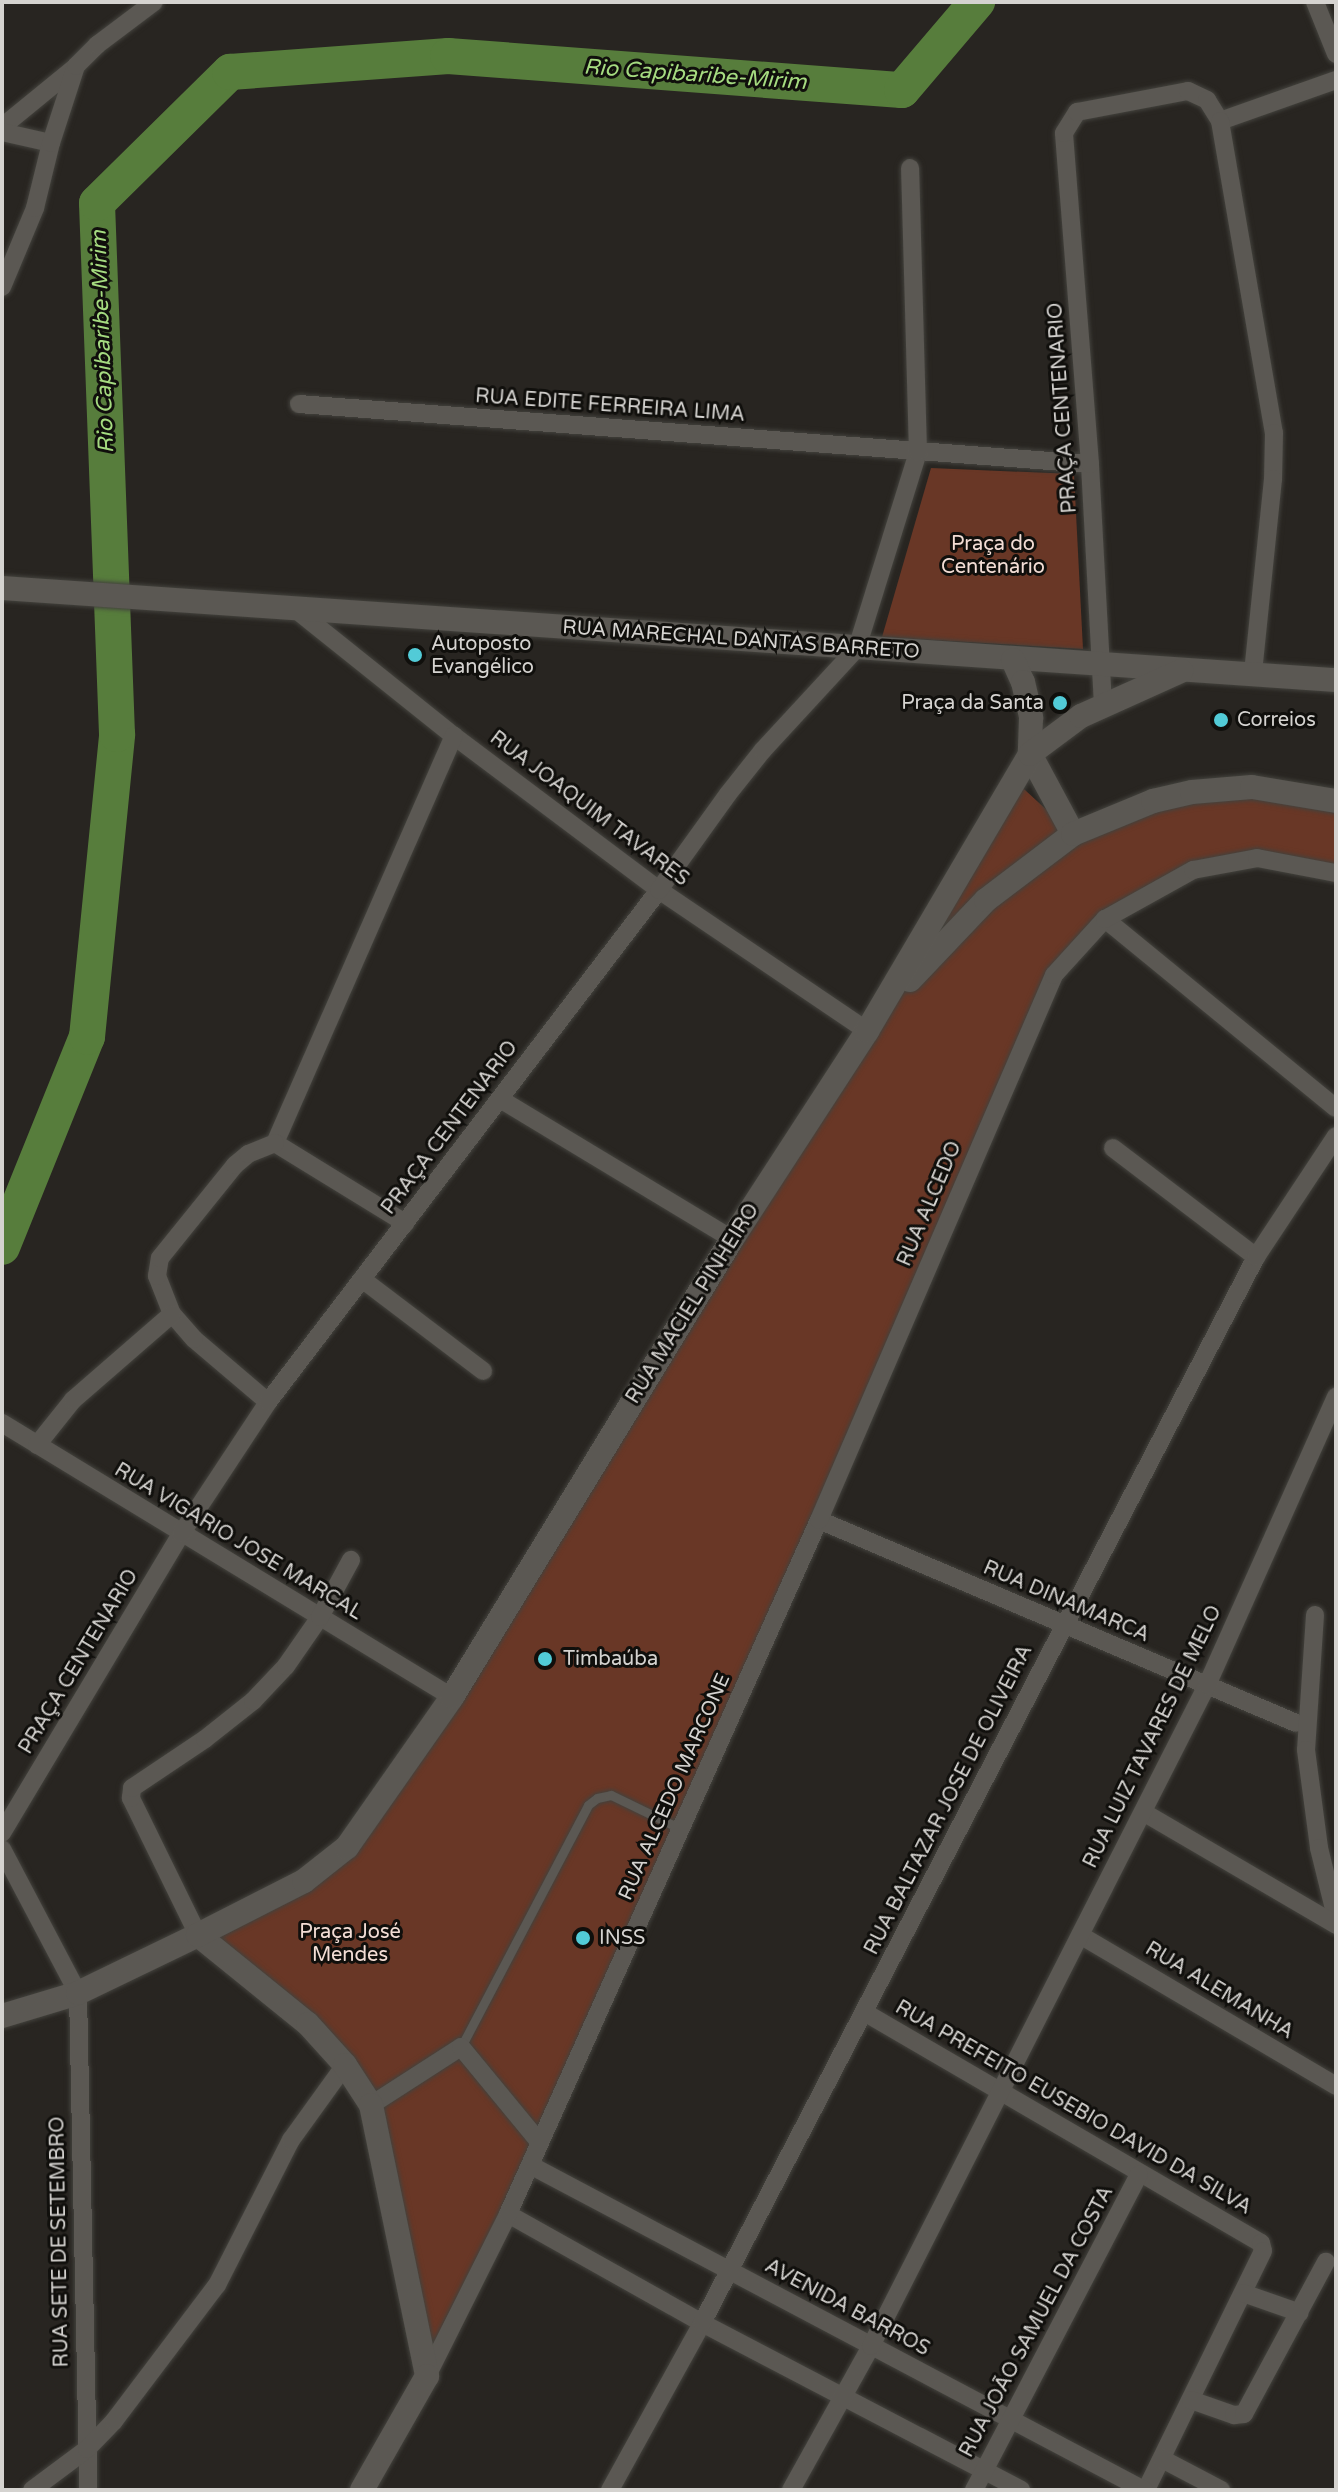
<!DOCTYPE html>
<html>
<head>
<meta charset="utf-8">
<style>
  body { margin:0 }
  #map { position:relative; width:1338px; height:2492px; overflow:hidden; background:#282521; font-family:"Varela Round",sans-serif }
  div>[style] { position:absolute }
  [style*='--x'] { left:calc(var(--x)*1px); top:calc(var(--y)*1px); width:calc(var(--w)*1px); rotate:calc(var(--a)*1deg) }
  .green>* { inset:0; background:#693726 }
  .river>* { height:36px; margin:-18px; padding:0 18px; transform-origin:18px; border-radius:18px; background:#577d3c }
  .roads { filter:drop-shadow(0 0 2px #43423d) drop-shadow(0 0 2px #43423d) }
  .lane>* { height:9px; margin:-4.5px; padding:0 4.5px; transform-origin:4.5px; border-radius:4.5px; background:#5b5853 }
  .street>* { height:18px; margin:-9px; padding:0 9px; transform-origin:9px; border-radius:9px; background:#5b5853 }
  .secondary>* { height:24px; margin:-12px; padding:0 12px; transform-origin:12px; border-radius:12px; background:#5b5853 }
  .dots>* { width:22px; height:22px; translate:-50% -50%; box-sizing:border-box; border:4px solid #100f0c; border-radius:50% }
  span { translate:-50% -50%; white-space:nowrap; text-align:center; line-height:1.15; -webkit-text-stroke:6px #100f0c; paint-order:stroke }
  .street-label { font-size:20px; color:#d5d3d0 }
  .park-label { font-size:20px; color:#f3ddd5 }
  .poi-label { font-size:20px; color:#d5d3d0 }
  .left { translate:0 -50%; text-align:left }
  .right { translate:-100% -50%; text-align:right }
  .water-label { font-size:22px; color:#a5db80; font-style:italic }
  .frame { position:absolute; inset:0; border:4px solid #d5d3d0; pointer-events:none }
</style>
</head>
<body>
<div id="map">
  <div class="green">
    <i style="clip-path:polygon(931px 468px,1074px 474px,1083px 649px,882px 637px)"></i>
    <i style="clip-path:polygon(1014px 780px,1073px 834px,1192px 792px,1336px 801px,1336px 883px,1257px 858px,1193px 870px,1105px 919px,1054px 975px,427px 2376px,350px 2064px,198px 1935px,347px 1847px)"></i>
  </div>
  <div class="river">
    <i style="--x:2;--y:1247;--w:227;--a:-68"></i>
    <i style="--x:87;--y:1037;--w:304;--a:-84.3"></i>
    <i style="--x:117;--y:734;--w:531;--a:-92.16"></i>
    <i style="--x:97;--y:203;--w:187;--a:-44.6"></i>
    <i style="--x:230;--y:72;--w:219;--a:-4.2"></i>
    <i style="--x:448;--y:56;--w:455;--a:4.3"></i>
    <i style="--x:902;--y:90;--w:116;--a:-49.6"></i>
  </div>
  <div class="roads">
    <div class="lane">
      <i style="--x:461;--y:2047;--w:273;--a:-62.3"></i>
      <i style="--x:588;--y:1805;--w:11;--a:-38"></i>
      <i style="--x:597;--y:1798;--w:14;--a:-12"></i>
      <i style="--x:611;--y:1795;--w:78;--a:25.9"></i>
    </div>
    <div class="street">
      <i style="--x:1315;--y:2;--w:56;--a:68"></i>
      <i style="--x:1220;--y:121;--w:123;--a:-19.5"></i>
      <i style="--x:2;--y:127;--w:93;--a:-39.3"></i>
      <i style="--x:2;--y:132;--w:50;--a:12.7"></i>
      <i style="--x:2;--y:287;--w:86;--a:-67.3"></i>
      <i style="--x:35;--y:208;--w:67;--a:-76.2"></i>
      <i style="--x:51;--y:143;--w:81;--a:-72"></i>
      <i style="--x:76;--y:66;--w:30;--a:-45"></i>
      <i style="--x:97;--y:45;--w:71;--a:-37"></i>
      <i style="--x:299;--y:404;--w:793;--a:4.34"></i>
      <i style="--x:294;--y:608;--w:205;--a:38.7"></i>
      <i style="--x:454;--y:736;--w:256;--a:36.9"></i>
      <i style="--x:659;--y:890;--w:251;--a:34.1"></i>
      <i style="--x:1103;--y:705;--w:241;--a:-93.1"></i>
      <i style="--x:1090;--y:464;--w:332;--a:-94.5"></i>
      <i style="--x:1064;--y:133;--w:25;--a:-58"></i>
      <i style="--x:1077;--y:112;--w:113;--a:-10.7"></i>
      <i style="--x:1188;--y:91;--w:21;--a:25"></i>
      <i style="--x:1207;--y:100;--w:25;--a:58"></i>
      <i style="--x:1220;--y:121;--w:317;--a:80.2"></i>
      <i style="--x:1274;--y:433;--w:46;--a:91.2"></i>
      <i style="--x:1273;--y:479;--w:196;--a:95.9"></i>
      <i style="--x:1105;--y:919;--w:298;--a:39.3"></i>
      <i style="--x:500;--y:1099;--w:271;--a:31.1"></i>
      <i style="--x:275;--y:1143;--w:445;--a:-66.3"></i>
      <i style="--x:275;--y:1143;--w:153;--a:31.6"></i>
      <i style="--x:1113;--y:1148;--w:180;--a:37.3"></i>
      <i style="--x:362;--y:1279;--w:152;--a:37.2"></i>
      <i style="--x:268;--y:1402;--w:97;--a:-139.6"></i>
      <i style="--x:194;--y:1339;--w:33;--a:-131"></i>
      <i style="--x:172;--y:1314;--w:41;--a:-111.5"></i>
      <i style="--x:157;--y:1276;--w:18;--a:-81"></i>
      <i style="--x:160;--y:1258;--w:119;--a:-51.1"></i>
      <i style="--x:235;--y:1165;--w:17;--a:-40"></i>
      <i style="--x:248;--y:1154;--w:29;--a:-22"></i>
      <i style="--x:2;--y:1423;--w:527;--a:31.34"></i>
      <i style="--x:37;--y:1445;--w:58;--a:-51.3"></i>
      <i style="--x:73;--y:1400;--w:131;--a:-41"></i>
      <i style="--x:819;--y:1520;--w:518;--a:23.05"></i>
      <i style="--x:1315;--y:1615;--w:135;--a:93.8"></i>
      <i style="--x:1306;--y:1750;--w:99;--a:82.4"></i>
      <i style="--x:1319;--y:1848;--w:71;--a:76.2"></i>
      <i style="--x:1143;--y:1812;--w:224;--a:30.3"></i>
      <i style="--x:2;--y:1833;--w:348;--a:-59.1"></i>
      <i style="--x:181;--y:1534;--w:158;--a:-56.6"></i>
      <i style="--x:268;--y:1402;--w:644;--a:-52.63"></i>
      <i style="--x:659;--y:890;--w:118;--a:-54.3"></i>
      <i style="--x:728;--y:794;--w:56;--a:-51.5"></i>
      <i style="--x:763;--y:750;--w:139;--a:-47.3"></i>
      <i style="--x:857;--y:648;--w:205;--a:-72.7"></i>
      <i style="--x:918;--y:452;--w:284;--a:-91.6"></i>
      <i style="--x:2;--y:1849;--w:163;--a:62.2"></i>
      <i style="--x:78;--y:1993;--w:497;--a:88.8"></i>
      <i style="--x:198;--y:1935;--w:153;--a:-116.1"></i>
      <i style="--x:131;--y:1798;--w:10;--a:-84"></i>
      <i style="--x:132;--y:1788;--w:88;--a:-33.9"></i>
      <i style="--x:205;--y:1739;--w:61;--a:-38.4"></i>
      <i style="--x:253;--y:1701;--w:48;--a:-46.7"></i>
      <i style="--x:286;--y:1666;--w:60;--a:-55.2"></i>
      <i style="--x:320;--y:1617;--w:65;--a:-61.5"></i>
      <i style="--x:1080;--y:1935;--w:297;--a:30.5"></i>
      <i style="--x:864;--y:2012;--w:459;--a:30.2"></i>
      <i style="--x:1261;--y:2243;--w:8;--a:76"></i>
      <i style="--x:1263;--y:2251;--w:266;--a:116.1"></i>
      <i style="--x:371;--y:2105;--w:107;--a:-32.8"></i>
      <i style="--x:461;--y:2047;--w:124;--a:50.5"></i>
      <i style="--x:530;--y:2165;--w:695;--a:27.89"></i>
      <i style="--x:508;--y:2214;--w:223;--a:29.3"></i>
      <i style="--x:702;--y:2323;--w:360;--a:27.6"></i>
      <i style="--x:1243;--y:2293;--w:60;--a:19.3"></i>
      <i style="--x:427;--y:2376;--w:181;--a:-63.4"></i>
      <i style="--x:508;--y:2214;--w:760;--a:-65.86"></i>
      <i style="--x:819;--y:1520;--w:594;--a:-66.67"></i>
      <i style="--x:1054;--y:975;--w:76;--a:-47.7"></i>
      <i style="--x:1105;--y:919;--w:101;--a:-29.1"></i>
      <i style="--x:1193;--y:870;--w:65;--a:-10.6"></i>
      <i style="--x:1257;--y:858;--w:80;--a:10.8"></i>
      <i style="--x:1191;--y:2400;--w:46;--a:19.2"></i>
      <i style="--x:1234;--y:2415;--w:10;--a:-6"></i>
      <i style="--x:1244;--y:2414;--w:173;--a:-61.7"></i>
      <i style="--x:1162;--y:2459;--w:67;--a:27.7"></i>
      <i style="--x:32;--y:2490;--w:69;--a:-36.7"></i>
      <i style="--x:87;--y:2449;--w:39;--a:-46"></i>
      <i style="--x:114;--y:2421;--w:171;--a:-52.9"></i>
      <i style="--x:217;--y:2285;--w:163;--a:-63"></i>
      <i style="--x:291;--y:2140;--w:92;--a:-54.2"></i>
      <i style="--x:610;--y:2490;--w:191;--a:-61.1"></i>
      <i style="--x:702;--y:2323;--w:1201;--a:-62.54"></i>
      <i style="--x:1256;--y:1257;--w:145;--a:-56.5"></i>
      <i style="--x:791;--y:2490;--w:165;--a:-60.9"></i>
      <i style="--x:871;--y:2346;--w:741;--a:-63.05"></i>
      <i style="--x:1207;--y:1685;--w:316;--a:-65.9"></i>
      <i style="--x:974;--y:2490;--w:356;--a:-62.4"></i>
    </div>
    <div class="secondary">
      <i style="--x:2;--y:588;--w:1337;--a:3.95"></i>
      <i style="--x:1013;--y:660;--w:24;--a:66"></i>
      <i style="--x:1023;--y:682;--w:37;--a:77"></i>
      <i style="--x:1031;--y:718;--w:36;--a:92"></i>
      <i style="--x:1030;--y:754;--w:91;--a:61.7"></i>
      <i style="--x:910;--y:980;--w:110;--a:-46.5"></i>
      <i style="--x:986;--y:900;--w:109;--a:-37.2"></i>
      <i style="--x:1073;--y:834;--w:87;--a:-22.4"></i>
      <i style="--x:1153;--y:801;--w:40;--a:-13"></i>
      <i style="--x:1192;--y:792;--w:60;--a:-4.8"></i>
      <i style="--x:1252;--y:787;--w:85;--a:9.5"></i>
      <i style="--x:198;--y:1935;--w:141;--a:39"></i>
      <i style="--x:308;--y:2024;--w:55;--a:47.9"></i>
      <i style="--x:345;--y:2065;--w:48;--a:57"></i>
      <i style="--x:371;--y:2105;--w:277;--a:78.3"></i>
      <i style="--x:427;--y:2376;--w:131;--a:119.7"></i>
      <i style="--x:2;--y:2016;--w:79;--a:-16.8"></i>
      <i style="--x:78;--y:1993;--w:133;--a:-25.8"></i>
      <i style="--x:198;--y:1935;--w:119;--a:-27"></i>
      <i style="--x:304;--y:1881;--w:55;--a:-38.3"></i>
      <i style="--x:347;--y:1847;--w:183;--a:-55"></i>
      <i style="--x:452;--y:1697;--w:537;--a:-58.56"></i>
      <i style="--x:732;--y:1239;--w:248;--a:-57"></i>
      <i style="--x:867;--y:1031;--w:321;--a:-59.5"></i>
      <i style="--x:1030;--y:754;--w:64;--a:-36.7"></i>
      <i style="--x:1081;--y:716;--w:110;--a:-24.2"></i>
    </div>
  </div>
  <div class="dots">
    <i style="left:415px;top:655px;background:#52cbd7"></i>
    <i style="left:1060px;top:703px;background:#52cbd7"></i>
    <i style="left:1221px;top:720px;background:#52cbd7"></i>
    <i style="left:545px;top:1659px;background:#52cbd7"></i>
    <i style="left:583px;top:1938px;background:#52cbd7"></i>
  </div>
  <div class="street-label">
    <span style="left:610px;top:406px;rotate:4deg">RUA EDITE FERREIRA LIMA</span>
    <span style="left:1063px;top:408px;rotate:-94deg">PRAÇA CENTENARIO</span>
    <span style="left:741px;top:640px;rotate:4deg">RUA MARECHAL DANTAS BARRETO</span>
    <span style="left:589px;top:809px;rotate:37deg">RUA JOAQUIM TAVARES</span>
    <span style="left:450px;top:1128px;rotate:-53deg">PRAÇA CENTENARIO</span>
    <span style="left:930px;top:1204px;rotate:-67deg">RUA ALCEDO</span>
    <span style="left:693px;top:1304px;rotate:-58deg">RUA MACIEL PINHEIRO</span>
    <span style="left:238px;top:1542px;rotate:31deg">RUA VIGARIO JOSE MARCAL</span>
    <span style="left:1066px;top:1602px;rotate:23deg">RUA DINAMARCA</span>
    <span style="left:79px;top:1662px;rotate:-59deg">PRAÇA CENTENARIO</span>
    <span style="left:1153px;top:1737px;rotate:-64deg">RUA LUIZ TAVARES DE MELO</span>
    <span style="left:675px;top:1787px;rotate:-66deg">RUA ALCEDO MARCONE</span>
    <span style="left:949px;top:1800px;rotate:-63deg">RUA BALTAZAR JOSE DE OLIVEIRA</span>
    <span style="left:1219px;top:1991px;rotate:31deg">RUA ALEMANHA</span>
    <span style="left:1073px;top:2108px;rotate:30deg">RUA PREFEITO EUSEBIO DAVID DA SILVA</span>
    <span style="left:60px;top:2242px;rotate:-91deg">RUA SETE DE SETEMBRO</span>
    <span style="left:847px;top:2308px;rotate:28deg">AVENIDA BARROS</span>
    <span style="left:1037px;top:2322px;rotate:-62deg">RUA JOÃO SAMUEL DA COSTA</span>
  </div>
  <div class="park-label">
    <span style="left:993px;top:556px">Praça do<br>Centenário</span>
    <span style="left:350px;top:1944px">Praça José<br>Mendes</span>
  </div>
  <div class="poi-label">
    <span class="left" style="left:431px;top:656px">Autoposto<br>Evangélico</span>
    <span class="right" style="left:1044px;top:703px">Praça da Santa</span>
    <span class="left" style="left:1237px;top:720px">Correios</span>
    <span class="left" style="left:563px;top:1659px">Timbaúba</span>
    <span class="left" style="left:599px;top:1938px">INSS</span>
  </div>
  <div class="water-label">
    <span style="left:695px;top:75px;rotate:4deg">Rio Capibaribe-Mirim</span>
    <span style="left:103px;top:342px;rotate:-92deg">Rio Capibaribe-Mirim</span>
  </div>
  <div class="frame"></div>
</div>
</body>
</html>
